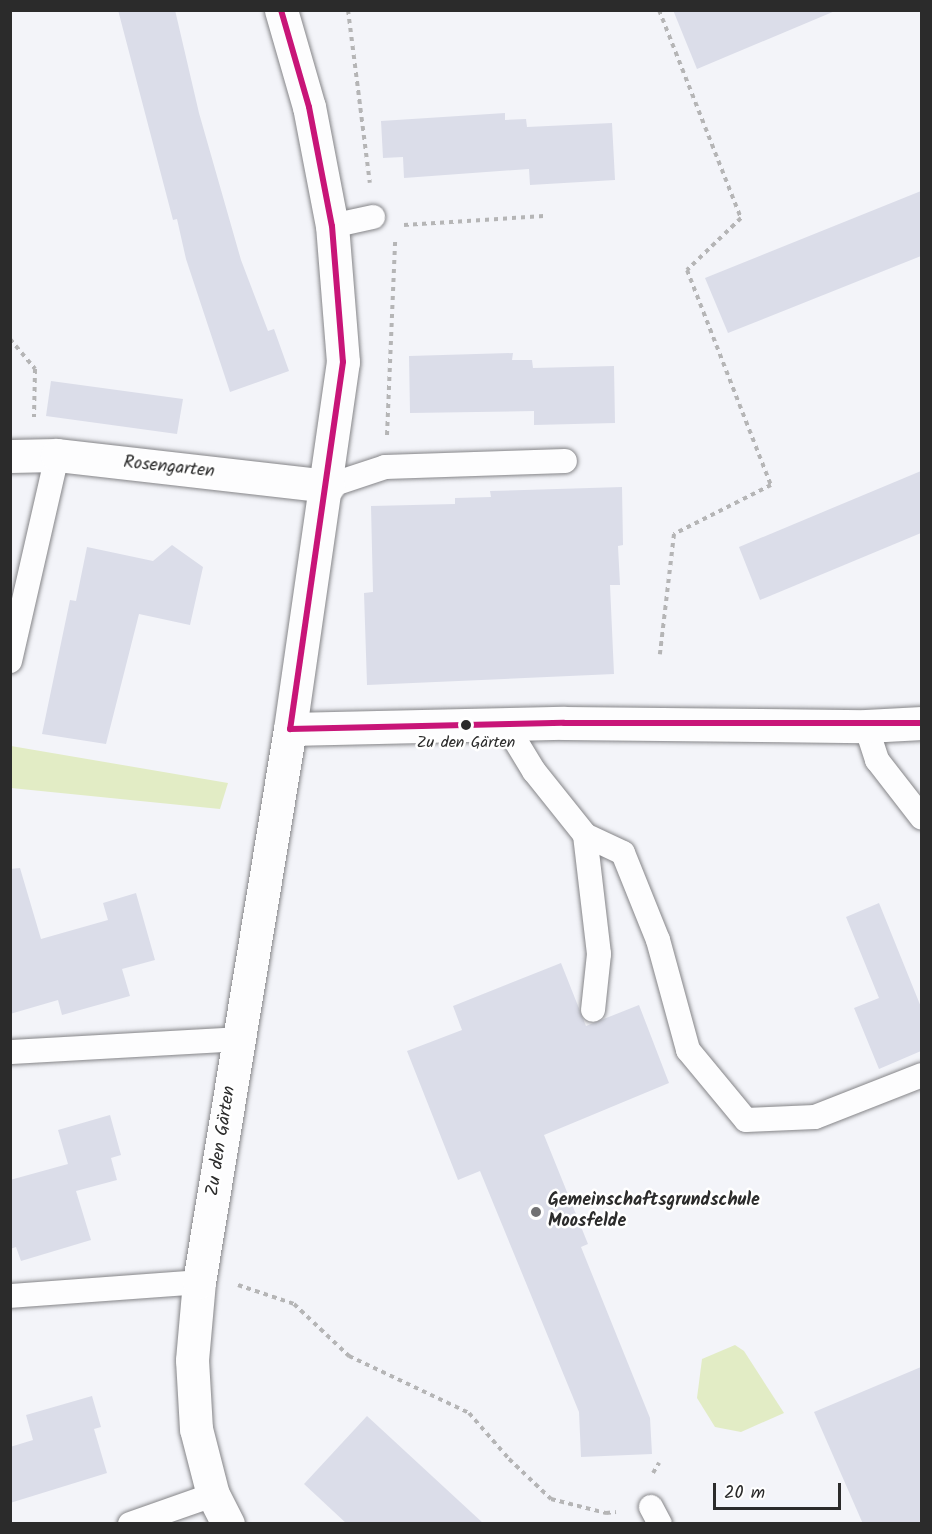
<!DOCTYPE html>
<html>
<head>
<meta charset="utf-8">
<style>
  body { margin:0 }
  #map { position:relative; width:932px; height:1534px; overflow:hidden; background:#f3f4f9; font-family:Kalam,sans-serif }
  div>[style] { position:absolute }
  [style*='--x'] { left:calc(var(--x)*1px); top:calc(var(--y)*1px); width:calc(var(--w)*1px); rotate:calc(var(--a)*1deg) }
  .green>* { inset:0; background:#e2ecc5 }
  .building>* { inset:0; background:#dbdde9 }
  .path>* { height:4px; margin-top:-2px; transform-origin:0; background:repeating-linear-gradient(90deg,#b5b5b6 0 4.5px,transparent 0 9px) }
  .roads { filter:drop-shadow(0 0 2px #858588) drop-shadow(0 0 2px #858588) }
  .lane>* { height:24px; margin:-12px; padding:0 12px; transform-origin:12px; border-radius:12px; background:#fdfdfe }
  .street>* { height:33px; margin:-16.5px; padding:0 16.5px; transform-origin:16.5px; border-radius:16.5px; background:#fdfdfe }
  .bus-1>* { height:6px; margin:-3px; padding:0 3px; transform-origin:3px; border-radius:3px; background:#c81578 }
  .dots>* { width:16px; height:16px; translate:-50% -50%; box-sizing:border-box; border:3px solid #fff; border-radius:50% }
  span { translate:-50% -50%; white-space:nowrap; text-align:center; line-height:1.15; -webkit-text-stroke:5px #fff; paint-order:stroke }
  .bus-label { font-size:16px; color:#2b2b2b }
  .street-label { font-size:18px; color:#2b2b2b }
  .poi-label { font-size:18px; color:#2b2b2b; font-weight:700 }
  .left { translate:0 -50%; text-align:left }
  .frame { position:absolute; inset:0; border:12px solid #2b2b2b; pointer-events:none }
  .scale { position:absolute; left:713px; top:1483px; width:128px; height:27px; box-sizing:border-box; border:3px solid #2b2b2b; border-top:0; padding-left:8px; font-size:18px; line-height:21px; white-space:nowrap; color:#2b2b2b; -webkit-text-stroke:4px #fff; paint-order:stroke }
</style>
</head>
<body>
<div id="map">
  <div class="green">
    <i style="clip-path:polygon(11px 746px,228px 783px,220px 809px,11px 788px)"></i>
    <i style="clip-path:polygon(735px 1345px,744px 1351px,784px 1413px,741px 1432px,715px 1427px,697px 1398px,702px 1359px)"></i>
  </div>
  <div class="building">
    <i style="clip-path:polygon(118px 10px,175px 10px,199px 113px,241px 260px,268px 331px,274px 329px,289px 371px,230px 392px,186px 259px,177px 219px,173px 220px)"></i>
    <i style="clip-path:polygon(673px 10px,835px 10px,835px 11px,697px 69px)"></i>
    <i style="clip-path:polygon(505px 113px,505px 120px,526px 119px,527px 127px,612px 123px,615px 180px,530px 185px,529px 169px,404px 178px,403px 157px,383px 158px,381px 121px)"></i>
    <i style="clip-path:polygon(921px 191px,921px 256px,728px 333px,705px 278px)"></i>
    <i style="clip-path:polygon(513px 353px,512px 360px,532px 360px,533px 368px,614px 366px,615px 423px,534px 425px,534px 411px,410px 413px,409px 356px)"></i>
    <i style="clip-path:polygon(51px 381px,183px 399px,177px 434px,46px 416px)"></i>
    <i style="clip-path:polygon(921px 471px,921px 533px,760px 600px,739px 547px)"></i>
    <i style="clip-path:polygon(622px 487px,623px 545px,618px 546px,620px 585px,610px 585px,614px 674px,367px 685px,364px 593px,373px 592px,371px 506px,455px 504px,455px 498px,491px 497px,490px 491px)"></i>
    <i style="clip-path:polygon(172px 545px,203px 567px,190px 625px,139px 614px,106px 744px,42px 734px,70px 600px,76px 601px,87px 547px,153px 561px)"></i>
    <i style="clip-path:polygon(20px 868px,41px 939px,108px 920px,103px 903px,136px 893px,155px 960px,122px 969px,130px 996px,62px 1015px,58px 1000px,10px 1014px,10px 869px)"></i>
    <i style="clip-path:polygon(879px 903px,921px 1007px,921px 1051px,879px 1069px,854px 1008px,879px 998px,846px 917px)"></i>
    <i style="clip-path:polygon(561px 963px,586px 1026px,639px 1005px,669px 1083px,544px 1135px,588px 1244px,581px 1247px,650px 1418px,652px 1454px,581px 1457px,579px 1412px,480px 1171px,458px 1180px,407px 1051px,462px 1030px,453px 1006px)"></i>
    <i style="clip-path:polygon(110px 1115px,121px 1155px,111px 1158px,117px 1180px,76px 1191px,91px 1240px,21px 1261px,16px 1247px,10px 1249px,10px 1180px,68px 1164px,58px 1130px)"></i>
    <i style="clip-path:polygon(921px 1367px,921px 1524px,863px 1524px,814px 1412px)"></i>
    <i style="clip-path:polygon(92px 1396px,101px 1427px,94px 1429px,107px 1473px,10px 1503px,10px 1447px,33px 1440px,26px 1415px)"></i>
    <i style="clip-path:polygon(367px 1416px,484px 1524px,347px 1524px,304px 1484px)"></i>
  </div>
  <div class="path">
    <i style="--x:348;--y:10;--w:174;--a:82.8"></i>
    <i style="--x:659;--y:10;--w:224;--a:68.5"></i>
    <i style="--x:741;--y:218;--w:75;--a:136.1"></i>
    <i style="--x:687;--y:270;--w:231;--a:68.7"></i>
    <i style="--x:771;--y:485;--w:109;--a:153.2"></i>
    <i style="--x:674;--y:534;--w:121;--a:96.7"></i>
    <i style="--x:404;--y:225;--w:140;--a:-3.7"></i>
    <i style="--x:10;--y:339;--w:39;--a:50"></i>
    <i style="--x:35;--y:369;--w:48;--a:91.2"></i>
    <i style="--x:387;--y:435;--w:194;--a:-87.6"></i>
    <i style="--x:238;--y:1285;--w:59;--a:18.7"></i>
    <i style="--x:294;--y:1304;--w:76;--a:43.4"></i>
    <i style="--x:349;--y:1356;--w:133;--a:25.4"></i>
    <i style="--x:469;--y:1413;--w:61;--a:49"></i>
    <i style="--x:509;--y:1459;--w:58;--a:43.6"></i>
    <i style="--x:551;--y:1499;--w:57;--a:14.3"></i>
    <i style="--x:606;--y:1513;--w:10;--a:-6"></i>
    <i style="--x:653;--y:1473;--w:12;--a:-59"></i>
  </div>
  <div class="roads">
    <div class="lane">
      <i style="--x:332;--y:226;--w:42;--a:-12.4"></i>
      <i style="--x:328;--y:486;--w:60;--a:-18.4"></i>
      <i style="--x:385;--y:467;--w:180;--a:-1.9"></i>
      <i style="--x:10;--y:661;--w:211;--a:-77.1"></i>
      <i style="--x:506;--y:725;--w:54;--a:58.7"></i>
      <i style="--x:534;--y:771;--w:82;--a:51.4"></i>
      <i style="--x:585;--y:835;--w:120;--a:83.3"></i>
      <i style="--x:599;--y:954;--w:56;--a:96.1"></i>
      <i style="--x:866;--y:726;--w:36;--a:72"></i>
      <i style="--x:877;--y:760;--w:73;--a:52.2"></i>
      <i style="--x:585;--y:835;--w:42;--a:25.3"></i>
      <i style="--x:623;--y:853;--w:94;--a:68.1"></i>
      <i style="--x:658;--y:940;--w:114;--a:74.7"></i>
      <i style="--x:688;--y:1050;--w:91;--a:50.4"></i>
      <i style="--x:746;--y:1120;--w:69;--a:-2.5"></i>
      <i style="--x:815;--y:1117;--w:115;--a:-21.4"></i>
      <i style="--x:10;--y:1052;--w:229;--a:-3.2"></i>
      <i style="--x:10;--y:1296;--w:190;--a:-4.2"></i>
      <i style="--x:651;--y:1507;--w:19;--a:62"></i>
      <i style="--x:130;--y:1524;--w:88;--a:-19.3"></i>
    </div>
    <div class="street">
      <i style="--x:10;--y:456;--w:47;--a:-1.2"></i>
      <i style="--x:57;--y:455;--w:273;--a:6.5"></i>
      <i style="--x:290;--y:729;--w:274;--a:-1.3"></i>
      <i style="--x:564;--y:723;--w:302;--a:0.6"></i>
      <i style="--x:866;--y:726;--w:56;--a:-3.1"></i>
      <i style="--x:228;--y:1524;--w:33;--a:-117"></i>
      <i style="--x:213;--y:1495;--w:68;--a:-104.4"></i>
      <i style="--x:196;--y:1429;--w:69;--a:-93.3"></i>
      <i style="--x:192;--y:1360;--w:78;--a:-84.9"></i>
      <i style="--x:199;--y:1282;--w:560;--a:-80.66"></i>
      <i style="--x:290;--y:729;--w:371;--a:-81.8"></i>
      <i style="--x:343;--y:362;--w:136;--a:-94.6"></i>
      <i style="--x:332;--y:226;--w:121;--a:-100.9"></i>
      <i style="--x:309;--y:107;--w:101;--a:-106.1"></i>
    </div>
  </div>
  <div class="bus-1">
    <i style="--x:281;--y:10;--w:101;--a:73.9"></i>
    <i style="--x:309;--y:107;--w:121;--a:79.1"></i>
    <i style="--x:332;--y:226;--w:136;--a:85.4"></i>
    <i style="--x:343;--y:362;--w:371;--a:98.2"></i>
    <i style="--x:290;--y:729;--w:274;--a:-1.3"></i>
    <i style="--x:564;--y:723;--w:358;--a:0"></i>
  </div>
  <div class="dots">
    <i style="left:466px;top:725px;background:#2b2b2b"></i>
    <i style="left:536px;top:1212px;background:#717173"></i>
  </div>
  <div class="bus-label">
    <span style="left:466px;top:743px">Zu den Gärten</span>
  </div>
  <div class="street-label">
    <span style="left:169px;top:468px;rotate:6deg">Rosengarten</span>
    <span style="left:222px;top:1141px;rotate:-81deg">Zu den Gärten</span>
  </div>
  <div class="poi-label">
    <span class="left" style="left:548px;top:1212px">Gemeinschaftsgrundschule<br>Moosfelde</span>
  </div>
  <div class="frame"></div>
  <div class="scale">20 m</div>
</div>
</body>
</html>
